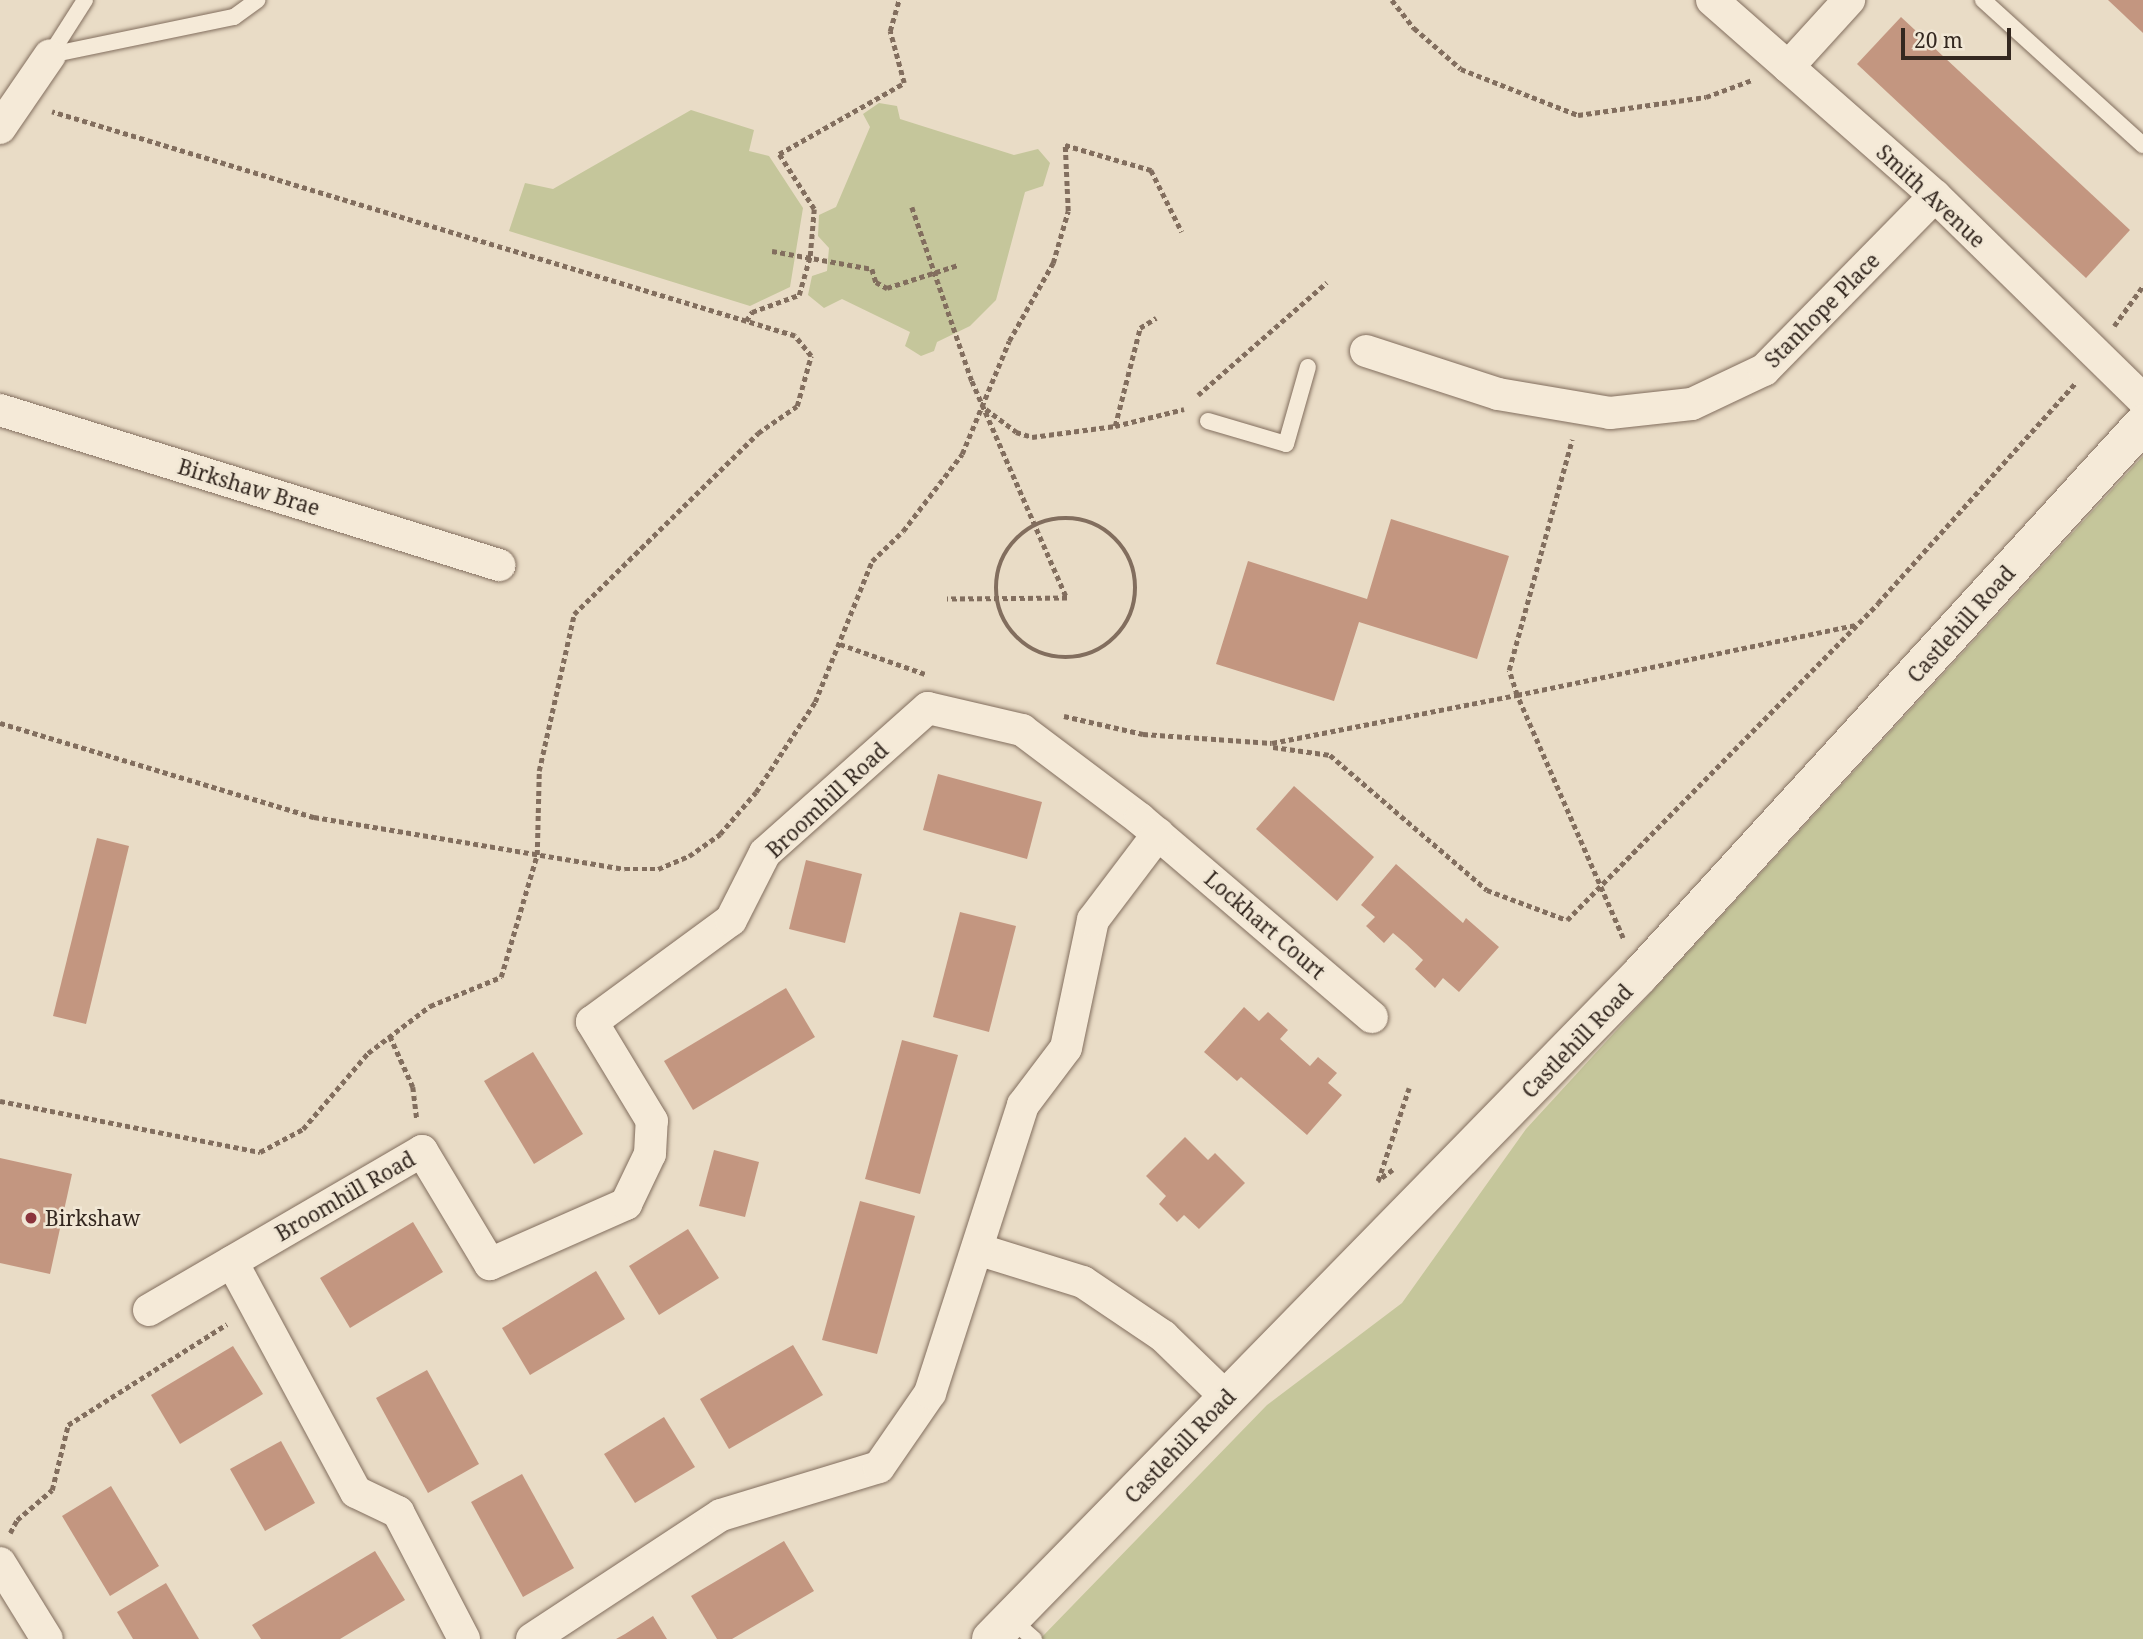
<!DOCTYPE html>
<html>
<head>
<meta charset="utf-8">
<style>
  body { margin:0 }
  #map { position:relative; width:2143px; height:1639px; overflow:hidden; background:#e9dcc6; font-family:"Noto Serif",serif }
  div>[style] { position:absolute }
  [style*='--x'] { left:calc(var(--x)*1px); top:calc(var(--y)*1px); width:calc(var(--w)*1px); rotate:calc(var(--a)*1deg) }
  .green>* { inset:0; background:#c5c69b }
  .building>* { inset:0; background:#c39680 }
  .path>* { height:4.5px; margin-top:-2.25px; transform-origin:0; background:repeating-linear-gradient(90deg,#826e5e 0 5px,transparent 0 8.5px) }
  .path>.ring { margin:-2.25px; padding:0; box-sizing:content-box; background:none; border:4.5px solid #826e5e; border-radius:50% }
  .roads { filter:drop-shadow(0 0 2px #826e5e) drop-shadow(0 0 2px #826e5e) }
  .lane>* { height:16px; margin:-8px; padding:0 8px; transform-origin:8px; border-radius:8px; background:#f5ead8 }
  .street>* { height:32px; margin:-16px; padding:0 16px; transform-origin:16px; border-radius:16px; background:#f5ead8 }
  .secondary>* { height:38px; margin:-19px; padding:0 19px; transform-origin:19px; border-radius:19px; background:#f5ead8 }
  .dots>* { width:19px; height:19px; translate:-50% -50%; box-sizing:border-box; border:4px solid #f1e7d5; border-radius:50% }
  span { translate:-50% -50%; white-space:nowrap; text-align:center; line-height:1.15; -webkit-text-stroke:5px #f1e7d5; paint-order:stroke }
  .street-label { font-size:21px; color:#342820 }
  .poi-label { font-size:21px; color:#342820 }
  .left { translate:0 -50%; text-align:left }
  .scale { position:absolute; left:1901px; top:28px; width:110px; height:32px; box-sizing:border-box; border:4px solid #342820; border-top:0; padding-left:9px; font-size:21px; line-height:24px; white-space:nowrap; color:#342820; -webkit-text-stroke:5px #f1e7d5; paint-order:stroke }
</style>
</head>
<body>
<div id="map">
  <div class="green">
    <i style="clip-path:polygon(879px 103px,897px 106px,900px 119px,1014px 155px,1038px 149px,1050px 163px,1043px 186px,1025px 192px,996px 300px,970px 326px,937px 342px,934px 351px,921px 356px,905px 346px,910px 332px,842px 299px,824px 308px,808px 295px,812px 276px,827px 271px,829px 248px,818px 236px,819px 215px,836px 207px,870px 127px,863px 114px)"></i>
    <i style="clip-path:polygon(691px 110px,754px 130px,749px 151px,769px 156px,803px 208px,790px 287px,750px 306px,509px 231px,525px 183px,553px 189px)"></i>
    <i style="clip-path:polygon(2143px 456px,2143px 1639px,1040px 1639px,1267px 1405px,1402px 1303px,1526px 1129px)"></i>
  </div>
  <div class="building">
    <i style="clip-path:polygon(2108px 0,2143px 0,2143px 33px)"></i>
    <i style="clip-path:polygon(1901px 17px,2130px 230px,2086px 278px,1857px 64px)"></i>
    <i style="clip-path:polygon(1391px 519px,1509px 556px,1477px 659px,1359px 622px,1334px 701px,1216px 664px,1248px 561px,1367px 599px)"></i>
    <i style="clip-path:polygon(938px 774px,1042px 802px,1027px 859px,923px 830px)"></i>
    <i style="clip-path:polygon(1294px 786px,1374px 857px,1337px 901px,1256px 829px)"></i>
    <i style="clip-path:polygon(97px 838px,129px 846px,86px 1024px,53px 1016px)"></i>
    <i style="clip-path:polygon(806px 860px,862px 874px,845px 943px,789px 929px)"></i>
    <i style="clip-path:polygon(1396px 864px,1463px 923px,1466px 918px,1499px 947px,1459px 992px,1443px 978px,1435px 988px,1415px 969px,1423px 960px,1406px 944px,1393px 933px,1384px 943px,1366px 926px,1375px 917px,1361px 905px)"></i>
    <i style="clip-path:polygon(960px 912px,1016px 926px,989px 1032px,933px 1017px)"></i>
    <i style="clip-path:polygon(786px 988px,815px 1037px,693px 1110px,664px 1061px)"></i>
    <i style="clip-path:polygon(1244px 1007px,1259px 1021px,1268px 1012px,1288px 1030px,1280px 1039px,1310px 1066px,1318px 1057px,1337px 1073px,1328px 1083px,1342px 1095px,1307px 1135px,1241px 1077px,1237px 1081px,1204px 1052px)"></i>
    <i style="clip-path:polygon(902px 1040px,958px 1055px,920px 1194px,865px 1179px)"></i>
    <i style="clip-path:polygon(533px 1052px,583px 1134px,534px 1164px,484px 1081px)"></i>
    <i style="clip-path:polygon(1185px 1137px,1208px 1160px,1215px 1153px,1245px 1183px,1199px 1229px,1184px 1215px,1177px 1222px,1159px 1204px,1166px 1196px,1146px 1176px)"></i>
    <i style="clip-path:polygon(714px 1150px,759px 1162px,745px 1217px,699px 1206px)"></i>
    <i style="clip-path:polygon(0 1158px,72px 1174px,50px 1274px,0 1263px)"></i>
    <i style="clip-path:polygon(860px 1201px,915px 1216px,877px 1354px,822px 1340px)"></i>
    <i style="clip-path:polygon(413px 1222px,443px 1272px,350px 1328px,320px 1278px)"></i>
    <i style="clip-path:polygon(688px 1229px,719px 1278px,659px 1315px,629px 1266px)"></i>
    <i style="clip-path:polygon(596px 1271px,625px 1319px,530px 1375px,502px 1328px)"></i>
    <i style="clip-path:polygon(793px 1345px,823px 1395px,729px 1449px,700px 1399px)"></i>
    <i style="clip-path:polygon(233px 1346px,263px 1394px,180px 1444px,151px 1395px)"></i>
    <i style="clip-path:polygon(427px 1370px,479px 1464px,428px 1493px,376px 1398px)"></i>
    <i style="clip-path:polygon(664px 1417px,695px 1467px,635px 1503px,604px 1454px)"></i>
    <i style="clip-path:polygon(281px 1441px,315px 1503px,265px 1531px,230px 1469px)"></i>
    <i style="clip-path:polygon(522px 1474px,574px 1568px,523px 1597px,471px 1502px)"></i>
    <i style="clip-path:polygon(111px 1486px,159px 1566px,110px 1596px,62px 1516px)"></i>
    <i style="clip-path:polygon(784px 1541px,814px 1591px,732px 1639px,717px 1639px,691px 1596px)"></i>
    <i style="clip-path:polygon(375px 1551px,405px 1600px,340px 1639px,261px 1639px,252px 1625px)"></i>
    <i style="clip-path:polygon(166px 1583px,199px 1639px,133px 1639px,117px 1612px)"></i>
    <i style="clip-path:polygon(653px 1616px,667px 1639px,616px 1639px,625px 1634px)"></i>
  </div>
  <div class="path">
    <i style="--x:1392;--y:0;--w:36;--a:52"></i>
    <i style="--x:1414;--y:28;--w:62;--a:41.1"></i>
    <i style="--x:1461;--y:69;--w:126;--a:21.5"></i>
    <i style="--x:1578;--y:115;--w:129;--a:-8"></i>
    <i style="--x:1706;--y:97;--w:49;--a:-20.3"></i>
    <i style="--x:912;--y:207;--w:184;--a:71"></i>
    <i style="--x:972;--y:381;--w:237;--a:66.4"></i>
    <i style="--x:1067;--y:598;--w:120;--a:179.5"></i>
    <i style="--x:772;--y:251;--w:102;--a:10.2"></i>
    <i style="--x:872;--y:269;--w:14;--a:73"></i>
    <i style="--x:876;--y:282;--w:13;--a:29"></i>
    <i style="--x:887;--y:288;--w:75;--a:-17.9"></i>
    <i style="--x:746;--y:321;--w:11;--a:-56"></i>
    <i style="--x:752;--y:312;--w:50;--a:-19.9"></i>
    <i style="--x:799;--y:295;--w:41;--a:-74.2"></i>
    <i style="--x:810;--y:256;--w:47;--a:-85.1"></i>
    <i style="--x:814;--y:209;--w:65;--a:-122.5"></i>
    <i style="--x:779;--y:154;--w:144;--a:-29.6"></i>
    <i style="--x:904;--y:83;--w:54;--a:-105.1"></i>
    <i style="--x:890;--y:31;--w:32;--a:-74"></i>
    <i style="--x:2114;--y:326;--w:49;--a:-54.1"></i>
    <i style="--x:1198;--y:395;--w:171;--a:-41.2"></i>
    <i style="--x:986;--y:409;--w:38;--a:37"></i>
    <i style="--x:1016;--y:432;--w:17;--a:17"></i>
    <i style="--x:1032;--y:437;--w:84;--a:-7.5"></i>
    <i style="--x:1115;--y:426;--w:101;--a:-75.7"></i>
    <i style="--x:1140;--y:328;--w:19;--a:-32"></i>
    <i style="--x:1115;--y:426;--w:71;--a:-13.8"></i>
    <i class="ring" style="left:996px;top:518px;width:135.5px;height:135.5px"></i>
    <i style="--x:840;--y:644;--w:90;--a:19.4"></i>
    <i style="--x:1064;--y:716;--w:81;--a:12.8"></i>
    <i style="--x:1143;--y:734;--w:129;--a:4"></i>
    <i style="--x:1272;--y:743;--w:250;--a:-11.1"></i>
    <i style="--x:1517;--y:695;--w:26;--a:-108"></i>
    <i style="--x:1509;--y:670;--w:239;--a:-74.7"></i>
    <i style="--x:0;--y:723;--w:328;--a:16.7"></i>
    <i style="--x:314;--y:817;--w:315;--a:9.5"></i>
    <i style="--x:625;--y:869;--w:33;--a:0"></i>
    <i style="--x:658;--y:869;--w:34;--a:-23"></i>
    <i style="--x:689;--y:856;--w:38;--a:-35"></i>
    <i style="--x:720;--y:834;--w:55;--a:-49.4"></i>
    <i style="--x:756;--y:792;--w:108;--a:-56.8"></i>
    <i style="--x:815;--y:702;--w:152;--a:-68"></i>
    <i style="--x:872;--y:561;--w:43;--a:-44.1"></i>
    <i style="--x:903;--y:531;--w:97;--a:-52.5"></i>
    <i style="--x:962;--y:454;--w:122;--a:-67.4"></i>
    <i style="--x:1009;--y:341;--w:90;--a:-60.6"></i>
    <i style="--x:1053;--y:263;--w:54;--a:-73.9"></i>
    <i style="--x:1068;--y:211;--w:66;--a:-92.6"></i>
    <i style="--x:1065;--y:145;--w:90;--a:16.2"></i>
    <i style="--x:1151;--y:170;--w:69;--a:63.4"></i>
    <i style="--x:1273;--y:747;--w:58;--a:8"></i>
    <i style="--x:1330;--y:755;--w:207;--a:40.7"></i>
    <i style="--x:1487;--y:890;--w:85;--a:20.6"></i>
    <i style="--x:1567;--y:920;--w:444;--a:-45.5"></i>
    <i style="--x:1878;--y:603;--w:297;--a:-48.1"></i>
    <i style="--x:1623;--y:938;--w:265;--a:-113.6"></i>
    <i style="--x:1517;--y:695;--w:346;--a:-11.7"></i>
    <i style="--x:390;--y:1036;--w:56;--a:65.7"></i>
    <i style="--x:413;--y:1087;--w:32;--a:83"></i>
    <i style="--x:0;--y:1101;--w:265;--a:11.1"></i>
    <i style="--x:260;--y:1152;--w:49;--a:-28.1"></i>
    <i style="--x:303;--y:1129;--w:100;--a:-49.5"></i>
    <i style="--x:368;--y:1053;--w:78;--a:-37.2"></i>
    <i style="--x:430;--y:1006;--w:77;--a:-22.2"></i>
    <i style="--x:501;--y:977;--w:127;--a:-73.6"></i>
    <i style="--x:537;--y:855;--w:84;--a:-88.6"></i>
    <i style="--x:539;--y:771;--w:161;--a:-77.4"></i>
    <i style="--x:574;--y:614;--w:258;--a:-44.5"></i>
    <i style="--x:758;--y:433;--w:47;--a:-34.7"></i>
    <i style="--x:797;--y:406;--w:52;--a:-74.4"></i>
    <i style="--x:811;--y:356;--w:26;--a:-129"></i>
    <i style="--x:795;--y:336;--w:776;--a:-163.22"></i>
    <i style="--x:1393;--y:1170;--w:19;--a:144"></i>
    <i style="--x:1378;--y:1181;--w:98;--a:-71.6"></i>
    <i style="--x:10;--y:1533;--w:15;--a:-62"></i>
    <i style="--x:17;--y:1520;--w:46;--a:-40.6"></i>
    <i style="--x:52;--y:1490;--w:67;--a:-76.2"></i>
    <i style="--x:68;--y:1425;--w:188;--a:-32.4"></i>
  </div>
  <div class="roads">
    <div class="lane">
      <i style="--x:1983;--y:0;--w:216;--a:42.2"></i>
      <i style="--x:50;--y:55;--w:188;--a:-11.7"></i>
      <i style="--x:234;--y:17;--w:29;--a:-36"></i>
      <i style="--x:50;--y:55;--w:65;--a:-57.5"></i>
      <i style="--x:1208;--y:421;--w:81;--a:16.4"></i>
      <i style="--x:1286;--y:444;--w:80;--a:-74.1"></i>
      <i style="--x:1012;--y:1620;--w:29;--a:41"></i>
    </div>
    <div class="street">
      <i style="--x:1712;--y:0;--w:297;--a:41.3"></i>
      <i style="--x:1935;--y:196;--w:291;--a:44.4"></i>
      <i style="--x:1788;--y:67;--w:91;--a:-47.7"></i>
      <i style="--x:0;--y:128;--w:88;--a:-55.6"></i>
      <i style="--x:1366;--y:351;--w:139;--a:18"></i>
      <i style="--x:1498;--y:394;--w:114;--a:9.6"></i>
      <i style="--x:1610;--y:413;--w:82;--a:-6.3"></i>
      <i style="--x:1692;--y:404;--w:80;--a:-25.3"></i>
      <i style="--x:1764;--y:370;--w:244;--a:-45.5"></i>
      <i style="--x:0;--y:410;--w:523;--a:17.26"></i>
      <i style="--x:977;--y:1249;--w:111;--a:17.3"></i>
      <i style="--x:1083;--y:1282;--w:97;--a:34"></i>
      <i style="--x:1163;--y:1336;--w:89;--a:44.1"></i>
      <i style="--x:232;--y:1262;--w:261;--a:61.7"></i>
      <i style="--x:356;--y:1492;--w:47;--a:25.5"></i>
      <i style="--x:398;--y:1512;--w:143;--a:62.5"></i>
      <i style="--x:149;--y:1310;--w:316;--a:-30.2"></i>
      <i style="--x:422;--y:1151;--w:132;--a:59"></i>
      <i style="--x:490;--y:1264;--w:149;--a:-23.8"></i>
      <i style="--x:626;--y:1204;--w:55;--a:-64.4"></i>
      <i style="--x:650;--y:1154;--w:33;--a:-87"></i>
      <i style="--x:652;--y:1121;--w:116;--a:-121.2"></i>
      <i style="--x:592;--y:1022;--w:172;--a:-36.3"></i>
      <i style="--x:731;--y:920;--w:75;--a:-63.1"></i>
      <i style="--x:765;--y:853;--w:218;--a:-41.7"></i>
      <i style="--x:928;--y:708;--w:97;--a:13.2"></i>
      <i style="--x:1022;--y:730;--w:148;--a:37"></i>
      <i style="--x:1140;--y:819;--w:305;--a:40.5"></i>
      <i style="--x:0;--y:1563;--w:89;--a:58.3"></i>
      <i style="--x:532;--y:1639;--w:226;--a:-33.3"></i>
      <i style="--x:721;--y:1515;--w:165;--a:-16.9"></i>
      <i style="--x:879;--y:1467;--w:90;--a:-55.4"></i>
      <i style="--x:930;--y:1393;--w:303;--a:-72.1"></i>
      <i style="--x:1023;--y:1105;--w:71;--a:-53"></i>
      <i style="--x:1066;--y:1048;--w:131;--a:-78.1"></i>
      <i style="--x:1093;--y:920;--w:108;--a:-52.9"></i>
    </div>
    <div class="secondary">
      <i style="--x:991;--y:1639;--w:928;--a:-45.65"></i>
      <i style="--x:1640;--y:975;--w:746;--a:-47.61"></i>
    </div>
  </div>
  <div class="dots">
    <i style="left:31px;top:1218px;background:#8b343c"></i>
  </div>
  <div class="street-label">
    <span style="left:1931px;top:196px;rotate:43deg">Smith Avenue</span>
    <span style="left:1822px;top:310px;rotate:-45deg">Stanhope Place</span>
    <span style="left:249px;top:487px;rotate:17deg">Birkshaw Brae</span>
    <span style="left:1961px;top:624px;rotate:-48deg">Castlehill Road</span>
    <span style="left:827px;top:800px;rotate:-43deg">Broomhill Road</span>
    <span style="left:1265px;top:925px;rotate:41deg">Lockhart Court</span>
    <span style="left:1577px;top:1041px;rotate:-46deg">Castlehill Road</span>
    <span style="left:345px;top:1196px;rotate:-30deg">Broomhill Road</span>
    <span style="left:1180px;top:1446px;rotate:-46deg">Castlehill Road</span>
  </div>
  <div class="poi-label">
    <span class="left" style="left:45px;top:1218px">Birkshaw</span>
  </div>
  <div class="scale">20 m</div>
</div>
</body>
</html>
